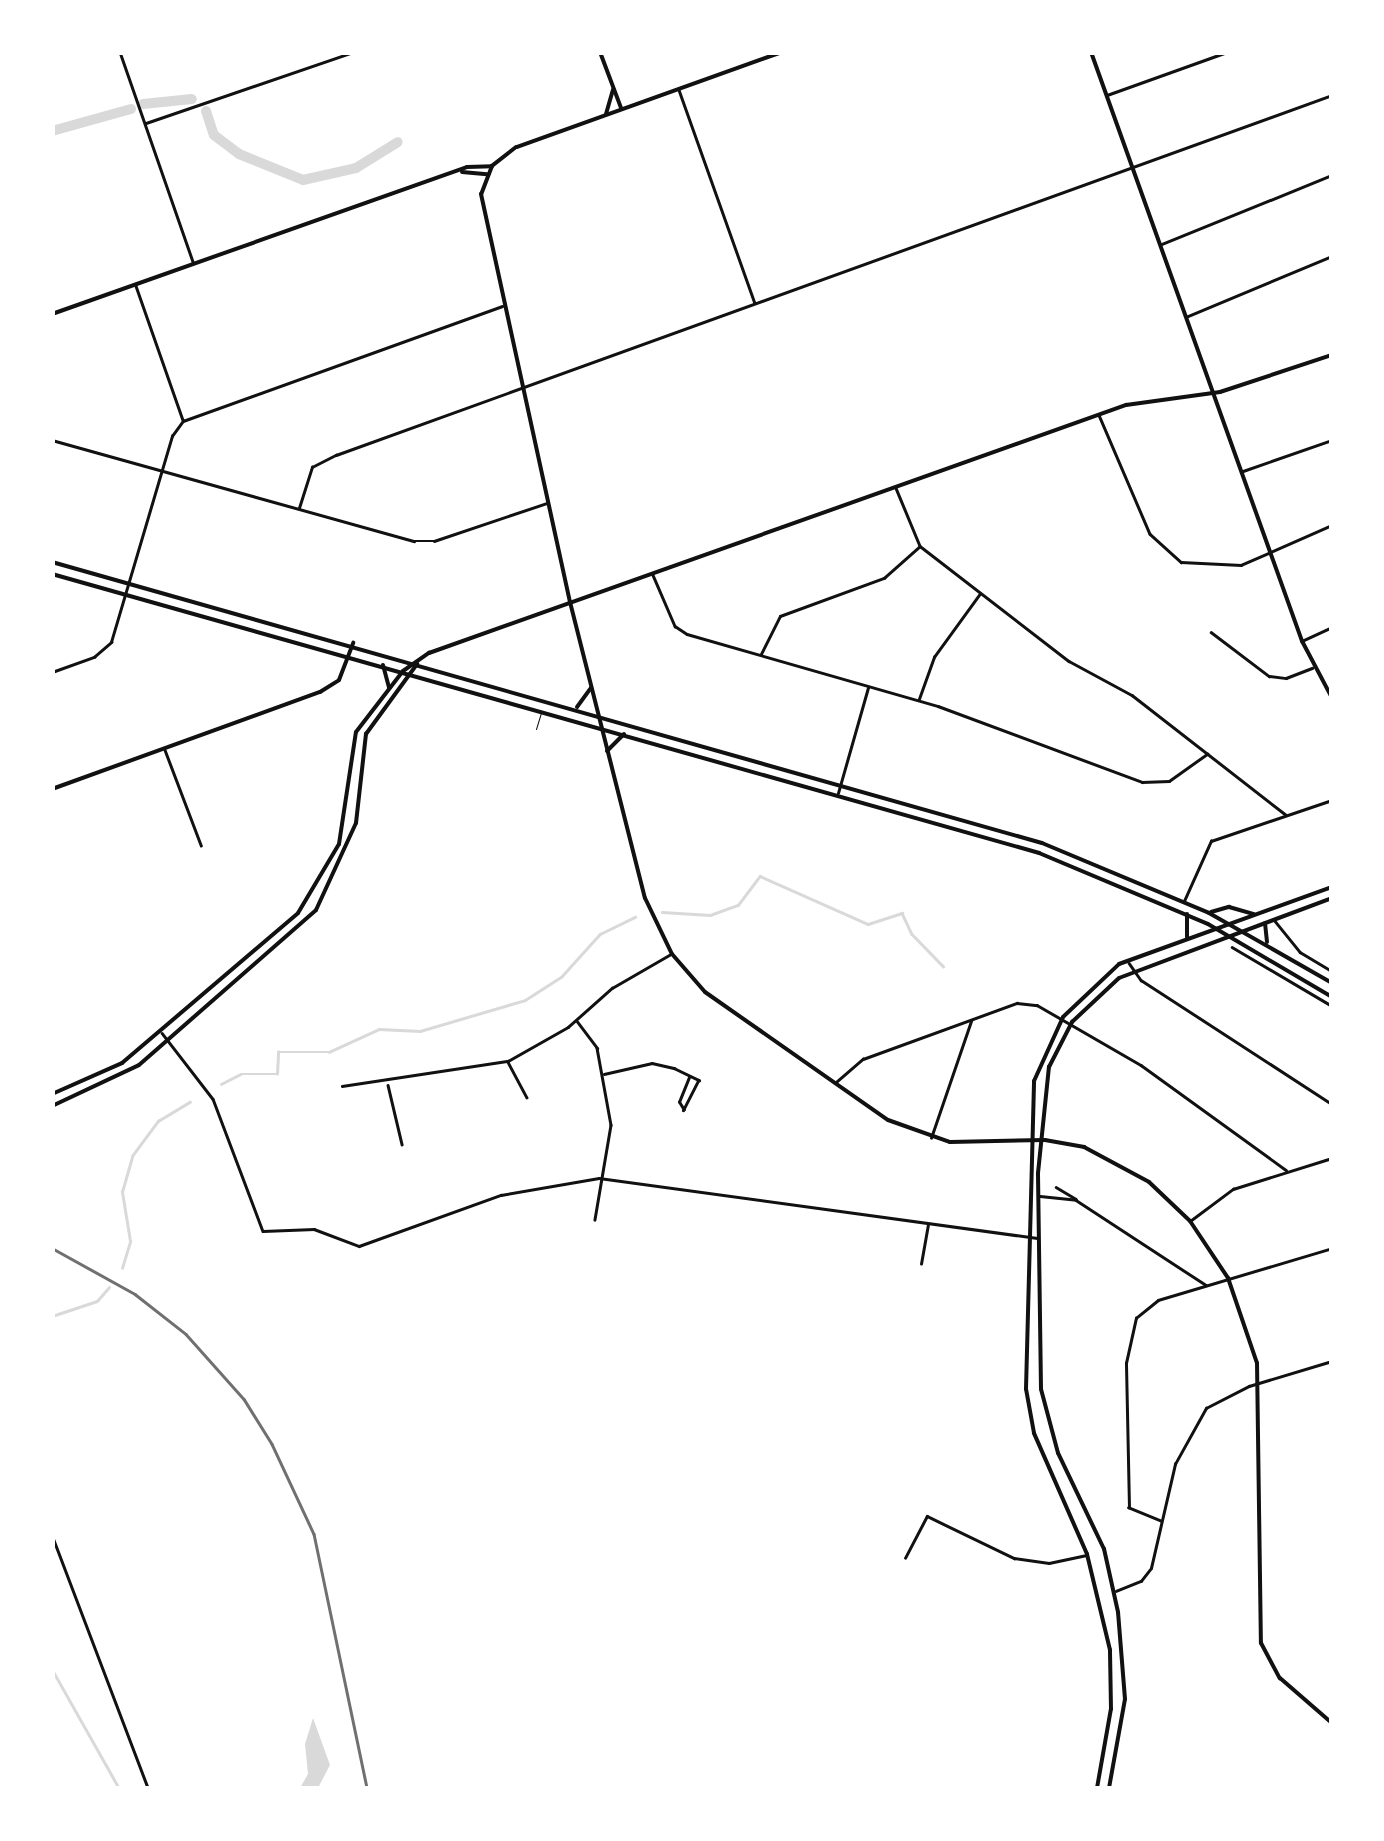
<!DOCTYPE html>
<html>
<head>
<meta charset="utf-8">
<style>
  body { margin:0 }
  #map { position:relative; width:1384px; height:1841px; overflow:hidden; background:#fff; font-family:"Times New Roman",serif }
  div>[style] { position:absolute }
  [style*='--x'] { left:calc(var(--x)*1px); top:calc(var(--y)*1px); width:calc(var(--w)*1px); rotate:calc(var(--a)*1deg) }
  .water>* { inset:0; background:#d9d9d9 }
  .stream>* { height:2.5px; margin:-1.25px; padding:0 1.25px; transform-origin:1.25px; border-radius:1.25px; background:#d9d9d9 }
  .river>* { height:10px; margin:-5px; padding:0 5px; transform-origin:5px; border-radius:5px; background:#d9d9d9 }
  .service>* { height:1px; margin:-0.5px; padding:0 0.5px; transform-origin:0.5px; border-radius:0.5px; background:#111 }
  .minor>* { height:2.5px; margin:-1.25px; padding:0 1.25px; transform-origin:1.25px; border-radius:1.25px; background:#111 }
  .tertiary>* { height:4px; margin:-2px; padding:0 2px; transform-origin:2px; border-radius:2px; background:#111 }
  .secondary>* { height:4px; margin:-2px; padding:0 2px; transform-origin:2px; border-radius:2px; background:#111 }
  .rail>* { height:2.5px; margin:-1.25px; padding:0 1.25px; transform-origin:1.25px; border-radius:1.25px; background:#707070 }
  span { translate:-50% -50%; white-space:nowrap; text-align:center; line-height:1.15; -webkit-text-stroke:8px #fff; paint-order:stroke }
  .frame { position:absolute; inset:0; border:55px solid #fff; pointer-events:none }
</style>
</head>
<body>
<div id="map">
  <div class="water">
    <i style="clip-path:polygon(313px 1718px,330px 1765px,318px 1788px,300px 1788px,308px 1774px,305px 1744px)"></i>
  </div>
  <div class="stream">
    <i style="--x:662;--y:912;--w:48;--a:3.6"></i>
    <i style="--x:710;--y:915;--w:30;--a:-20"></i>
    <i style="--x:738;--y:905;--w:36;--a:-53"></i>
    <i style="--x:760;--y:876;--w:118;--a:24"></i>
    <i style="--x:868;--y:924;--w:36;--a:-18"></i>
    <i style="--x:902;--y:913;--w:23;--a:65"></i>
    <i style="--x:912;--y:934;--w:45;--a:45.9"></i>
    <i style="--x:221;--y:1084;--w:22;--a:-27"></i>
    <i style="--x:241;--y:1074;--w:36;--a:0"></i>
    <i style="--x:277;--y:1074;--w:22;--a:-87"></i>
    <i style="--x:278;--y:1052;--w:51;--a:0"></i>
    <i style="--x:329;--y:1052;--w:55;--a:-24.7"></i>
    <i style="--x:379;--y:1029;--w:41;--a:2.8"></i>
    <i style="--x:420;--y:1031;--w:109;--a:-16.4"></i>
    <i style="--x:525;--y:1000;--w:43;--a:-32.6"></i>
    <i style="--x:561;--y:977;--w:58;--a:-47.8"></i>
    <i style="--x:600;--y:934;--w:39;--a:-26"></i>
    <i style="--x:122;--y:1268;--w:28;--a:-73"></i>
    <i style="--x:130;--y:1241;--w:50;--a:-99.3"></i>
    <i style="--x:122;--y:1192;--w:37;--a:-74"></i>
    <i style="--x:132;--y:1156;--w:44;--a:-53.4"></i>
    <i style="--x:158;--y:1121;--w:37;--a:-31"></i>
    <i style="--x:52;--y:1316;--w:47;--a:-18.4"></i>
    <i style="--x:97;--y:1301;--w:18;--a:-49"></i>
    <i style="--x:52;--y:1669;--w:137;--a:60.6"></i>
  </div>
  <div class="river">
    <i style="--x:143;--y:104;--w:49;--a:-5.8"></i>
    <i style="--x:206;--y:111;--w:25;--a:72"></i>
    <i style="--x:214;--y:135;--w:31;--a:37"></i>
    <i style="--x:239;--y:154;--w:69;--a:22.1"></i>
    <i style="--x:303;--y:180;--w:54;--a:-12.8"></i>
    <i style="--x:356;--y:168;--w:49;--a:-31.8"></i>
    <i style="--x:52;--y:131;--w:82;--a:-15.6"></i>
  </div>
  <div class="service">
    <i style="--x:536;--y:729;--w:17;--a:-73"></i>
  </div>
  <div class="minor">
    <i style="--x:120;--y:52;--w:222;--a:70.8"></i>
    <i style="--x:679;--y:90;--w:226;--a:70.4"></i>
    <i style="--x:1107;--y:95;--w:127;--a:-19.7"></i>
    <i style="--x:146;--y:123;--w:219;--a:-18.9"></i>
    <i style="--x:1162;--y:244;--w:183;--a:-22.1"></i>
    <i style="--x:136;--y:286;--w:142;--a:70.7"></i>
    <i style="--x:1186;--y:317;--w:158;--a:-22.7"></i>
    <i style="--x:1099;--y:415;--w:129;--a:66.8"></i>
    <i style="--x:1150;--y:534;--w:42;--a:42.1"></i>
    <i style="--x:1181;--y:562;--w:60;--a:2.9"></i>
    <i style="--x:1241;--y:565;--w:99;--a:-23.7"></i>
    <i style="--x:52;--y:440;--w:376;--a:15.6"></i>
    <i style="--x:414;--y:541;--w:20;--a:0"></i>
    <i style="--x:434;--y:541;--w:119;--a:-18.6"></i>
    <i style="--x:1243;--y:471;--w:94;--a:-19.2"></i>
    <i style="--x:896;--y:488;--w:63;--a:67.5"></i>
    <i style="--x:920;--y:546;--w:188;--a:37.7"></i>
    <i style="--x:1069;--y:661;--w:72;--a:28.4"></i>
    <i style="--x:1132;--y:695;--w:195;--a:37.9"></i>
    <i style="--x:299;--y:508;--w:43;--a:-72.4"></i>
    <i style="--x:312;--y:467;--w:27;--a:-27"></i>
    <i style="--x:336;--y:455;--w:1059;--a:-19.87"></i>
    <i style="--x:653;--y:575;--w:56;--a:66.7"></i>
    <i style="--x:675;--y:626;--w:14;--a:34"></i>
    <i style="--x:687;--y:634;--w:261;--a:16"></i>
    <i style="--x:938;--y:706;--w:218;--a:20.4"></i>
    <i style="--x:1142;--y:782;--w:27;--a:-2"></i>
    <i style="--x:1169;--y:781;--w:47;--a:-35.4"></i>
    <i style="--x:1211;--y:632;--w:73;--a:37.2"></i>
    <i style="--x:1269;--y:676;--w:17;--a:7"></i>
    <i style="--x:1286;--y:678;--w:28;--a:-21"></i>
    <i style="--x:1302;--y:641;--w:33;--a:-25"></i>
    <i style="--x:761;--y:654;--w:42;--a:-63.4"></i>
    <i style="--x:780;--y:616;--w:111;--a:-20.1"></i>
    <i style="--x:884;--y:578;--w:47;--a:-41.5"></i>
    <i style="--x:52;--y:672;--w:45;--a:-19.7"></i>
    <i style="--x:94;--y:657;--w:23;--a:-41"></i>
    <i style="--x:111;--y:642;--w:215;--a:-73.5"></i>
    <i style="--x:172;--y:436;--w:19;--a:-54"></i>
    <i style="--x:183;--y:421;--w:339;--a:-19.8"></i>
    <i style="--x:919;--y:699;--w:45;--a:-70.3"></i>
    <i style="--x:934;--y:657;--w:77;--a:-54"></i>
    <i style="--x:165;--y:750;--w:102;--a:69.2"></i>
    <i style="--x:838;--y:793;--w:109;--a:-74.1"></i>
    <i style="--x:1184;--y:901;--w:66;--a:-65.8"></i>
    <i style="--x:1211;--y:841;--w:128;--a:-18.7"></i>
    <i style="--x:1275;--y:921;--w:40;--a:51"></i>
    <i style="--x:1300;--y:952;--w:37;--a:31"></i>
    <i style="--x:1232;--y:947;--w:116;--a:30.5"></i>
    <i style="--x:1129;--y:963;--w:21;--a:55"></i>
    <i style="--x:1141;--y:980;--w:228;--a:33"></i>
    <i style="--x:577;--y:1021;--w:34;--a:53"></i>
    <i style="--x:597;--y:1048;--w:78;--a:79.7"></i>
    <i style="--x:611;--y:1125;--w:96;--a:99.6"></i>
    <i style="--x:162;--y:1033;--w:83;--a:52.3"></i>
    <i style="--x:213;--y:1099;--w:141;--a:69.3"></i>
    <i style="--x:263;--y:1231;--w:51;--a:-2.2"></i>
    <i style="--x:314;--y:1229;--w:48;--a:20.7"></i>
    <i style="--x:359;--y:1246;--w:151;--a:-19.8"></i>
    <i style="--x:501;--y:1195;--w:99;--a:-9.8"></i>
    <i style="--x:599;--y:1178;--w:442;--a:7.8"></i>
    <i style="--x:508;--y:1062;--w:40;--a:62"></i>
    <i style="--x:604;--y:1074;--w:49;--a:-12.9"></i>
    <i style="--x:652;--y:1063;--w:23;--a:13"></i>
    <i style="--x:674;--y:1068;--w:28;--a:26"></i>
    <i style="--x:699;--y:1080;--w:34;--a:117"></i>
    <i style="--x:684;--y:1110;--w:9;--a:-122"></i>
    <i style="--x:679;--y:1102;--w:27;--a:-68"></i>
    <i style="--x:835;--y:1083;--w:37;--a:-41"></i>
    <i style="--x:863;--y:1059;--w:164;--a:-20"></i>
    <i style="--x:1017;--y:1003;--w:20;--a:6"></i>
    <i style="--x:1037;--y:1005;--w:120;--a:30"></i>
    <i style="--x:1141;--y:1065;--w:179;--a:35.9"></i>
    <i style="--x:388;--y:1085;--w:61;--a:76.7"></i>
    <i style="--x:342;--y:1086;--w:168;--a:-8.6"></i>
    <i style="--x:508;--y:1061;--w:69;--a:-29.5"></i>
    <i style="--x:568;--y:1027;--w:59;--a:-41.6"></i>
    <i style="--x:612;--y:988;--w:68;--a:-30"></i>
    <i style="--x:931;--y:1138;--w:124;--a:-71.1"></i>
    <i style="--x:1056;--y:1187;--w:23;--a:31"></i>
    <i style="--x:1040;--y:1196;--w:36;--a:6"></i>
    <i style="--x:1076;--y:1200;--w:155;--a:33.2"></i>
    <i style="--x:1190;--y:1221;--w:54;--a:-36.7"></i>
    <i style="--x:1233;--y:1189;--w:104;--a:-17.4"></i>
    <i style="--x:921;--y:1264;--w:39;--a:-80"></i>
    <i style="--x:1161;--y:1521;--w:35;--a:-158"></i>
    <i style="--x:1129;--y:1508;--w:145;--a:-91.2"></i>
    <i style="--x:1126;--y:1363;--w:46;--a:-77.5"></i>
    <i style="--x:1136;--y:1318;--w:28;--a:-39"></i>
    <i style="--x:1158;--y:1300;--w:182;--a:-16.6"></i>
    <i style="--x:52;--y:1535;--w:271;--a:69.2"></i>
    <i style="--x:905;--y:1558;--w:47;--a:-62.4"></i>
    <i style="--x:927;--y:1516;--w:97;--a:25.8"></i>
    <i style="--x:1014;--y:1558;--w:35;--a:8"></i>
    <i style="--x:1049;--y:1563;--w:38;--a:-12"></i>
    <i style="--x:1116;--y:1591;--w:27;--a:-22"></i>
    <i style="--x:1141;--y:1581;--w:16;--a:-52"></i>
    <i style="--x:1151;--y:1568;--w:107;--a:-77"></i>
    <i style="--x:1175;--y:1464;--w:64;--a:-61"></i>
    <i style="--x:1206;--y:1408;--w:48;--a:-27.1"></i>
    <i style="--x:1249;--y:1386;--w:87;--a:-16.8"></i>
  </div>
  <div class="tertiary">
    <i style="--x:600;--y:52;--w:60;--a:69.4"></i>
    <i style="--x:782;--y:52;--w:282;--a:160.3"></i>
    <i style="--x:516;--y:147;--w:31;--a:142"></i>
    <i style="--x:492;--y:166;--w:30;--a:111"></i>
    <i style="--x:481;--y:194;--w:418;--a:77.7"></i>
    <i style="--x:570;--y:602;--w:305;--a:75.8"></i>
    <i style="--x:645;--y:898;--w:62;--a:64.3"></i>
    <i style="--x:672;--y:954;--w:50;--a:49"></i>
    <i style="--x:705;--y:992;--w:223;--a:35"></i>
    <i style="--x:888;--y:1120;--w:66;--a:19.5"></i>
    <i style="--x:950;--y:1142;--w:95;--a:-1.2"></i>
    <i style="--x:1045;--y:1140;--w:40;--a:10"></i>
    <i style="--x:1084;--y:1147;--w:74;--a:28.3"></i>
    <i style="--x:1149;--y:1182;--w:57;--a:43.6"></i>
    <i style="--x:1190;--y:1221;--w:69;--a:56.3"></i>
    <i style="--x:1228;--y:1278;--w:90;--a:71.2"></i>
    <i style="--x:1257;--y:1363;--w:280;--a:89.2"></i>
    <i style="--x:1261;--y:1643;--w:40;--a:62"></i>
    <i style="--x:1280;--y:1678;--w:69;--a:40.9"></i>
    <i style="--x:1091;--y:52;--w:626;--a:70.29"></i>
    <i style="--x:1302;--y:641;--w:64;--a:62.2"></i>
    <i style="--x:606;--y:114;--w:25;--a:-74"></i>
    <i style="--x:462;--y:172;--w:25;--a:5"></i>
    <i style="--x:52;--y:314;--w:440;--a:-19.5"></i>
    <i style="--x:467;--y:167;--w:25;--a:-2"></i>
    <i style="--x:52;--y:789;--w:285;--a:-19.9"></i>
    <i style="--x:320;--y:692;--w:22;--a:-32"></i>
    <i style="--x:339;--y:680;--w:40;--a:-69"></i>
    <i style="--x:52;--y:1094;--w:77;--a:-23.9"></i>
    <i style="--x:122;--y:1063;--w:231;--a:-40.4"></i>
    <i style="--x:298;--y:913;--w:80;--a:-59.3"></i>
    <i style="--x:339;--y:844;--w:113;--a:-81.4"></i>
    <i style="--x:356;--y:732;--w:77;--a:-52.4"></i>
    <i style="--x:403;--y:671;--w:32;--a:-35"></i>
    <i style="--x:429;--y:653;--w:740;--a:-19.59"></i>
    <i style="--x:1126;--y:405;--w:95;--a:-7.9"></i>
    <i style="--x:1220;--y:392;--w:118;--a:-18.3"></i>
    <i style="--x:52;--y:1106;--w:96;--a:-25.2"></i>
    <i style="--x:139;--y:1065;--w:235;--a:-41.2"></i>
    <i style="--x:316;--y:910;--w:96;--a:-65.3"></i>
    <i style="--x:356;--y:823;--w:90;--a:-83.6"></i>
    <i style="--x:366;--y:734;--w:87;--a:-53.9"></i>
  </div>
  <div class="secondary">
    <i style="--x:52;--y:562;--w:1029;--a:15.85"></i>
    <i style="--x:1042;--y:843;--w:181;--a:22.7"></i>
    <i style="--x:1209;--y:913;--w:142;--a:29.6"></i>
    <i style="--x:52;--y:574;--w:1026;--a:15.78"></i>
    <i style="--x:1039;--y:853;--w:183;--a:22.8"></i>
    <i style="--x:1208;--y:924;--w:144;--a:30.5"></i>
    <i style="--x:383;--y:665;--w:24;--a:75"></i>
    <i style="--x:577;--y:707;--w:24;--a:-54"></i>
    <i style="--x:607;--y:751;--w:24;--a:-45"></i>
    <i style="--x:1211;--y:912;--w:19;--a:-16"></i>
    <i style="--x:1229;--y:907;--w:26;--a:16"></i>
    <i style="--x:1187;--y:914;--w:23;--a:90"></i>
    <i style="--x:1265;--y:923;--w:19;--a:84"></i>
    <i style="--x:1097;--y:1788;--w:80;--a:-80"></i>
    <i style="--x:1111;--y:1709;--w:59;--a:-91"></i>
    <i style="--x:1110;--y:1650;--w:99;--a:-103.5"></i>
    <i style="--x:1087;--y:1554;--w:132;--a:-113.7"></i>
    <i style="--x:1034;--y:1433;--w:45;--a:-100.3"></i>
    <i style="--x:1026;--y:1389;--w:308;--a:-88.5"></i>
    <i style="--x:1034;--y:1081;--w:70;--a:-65.6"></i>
    <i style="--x:1063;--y:1017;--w:77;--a:-43.4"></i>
    <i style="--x:1119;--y:964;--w:226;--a:-19.9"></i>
    <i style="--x:1109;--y:1788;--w:90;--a:-79.8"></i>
    <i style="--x:1125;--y:1699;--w:87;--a:-94.6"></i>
    <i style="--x:1118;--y:1612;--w:65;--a:-102.5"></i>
    <i style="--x:1104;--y:1549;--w:106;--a:-115.6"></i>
    <i style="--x:1058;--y:1453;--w:66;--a:-104.9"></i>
    <i style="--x:1041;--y:1389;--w:216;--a:-90.8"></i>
    <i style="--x:1038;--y:1173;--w:107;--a:-84.1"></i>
    <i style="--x:1049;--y:1067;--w:51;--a:-62.9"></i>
    <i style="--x:1072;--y:1022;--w:64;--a:-43.1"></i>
    <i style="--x:1119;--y:978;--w:228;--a:-20.6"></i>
  </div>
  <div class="rail">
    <i style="--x:52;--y:1248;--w:95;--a:29"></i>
    <i style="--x:135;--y:1294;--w:65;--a:38.1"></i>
    <i style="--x:186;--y:1334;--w:87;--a:48.3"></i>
    <i style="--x:244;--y:1399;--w:53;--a:58.1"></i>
    <i style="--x:272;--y:1444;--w:99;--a:65"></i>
    <i style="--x:314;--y:1534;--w:259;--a:78.2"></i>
  </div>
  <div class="frame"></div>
</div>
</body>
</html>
